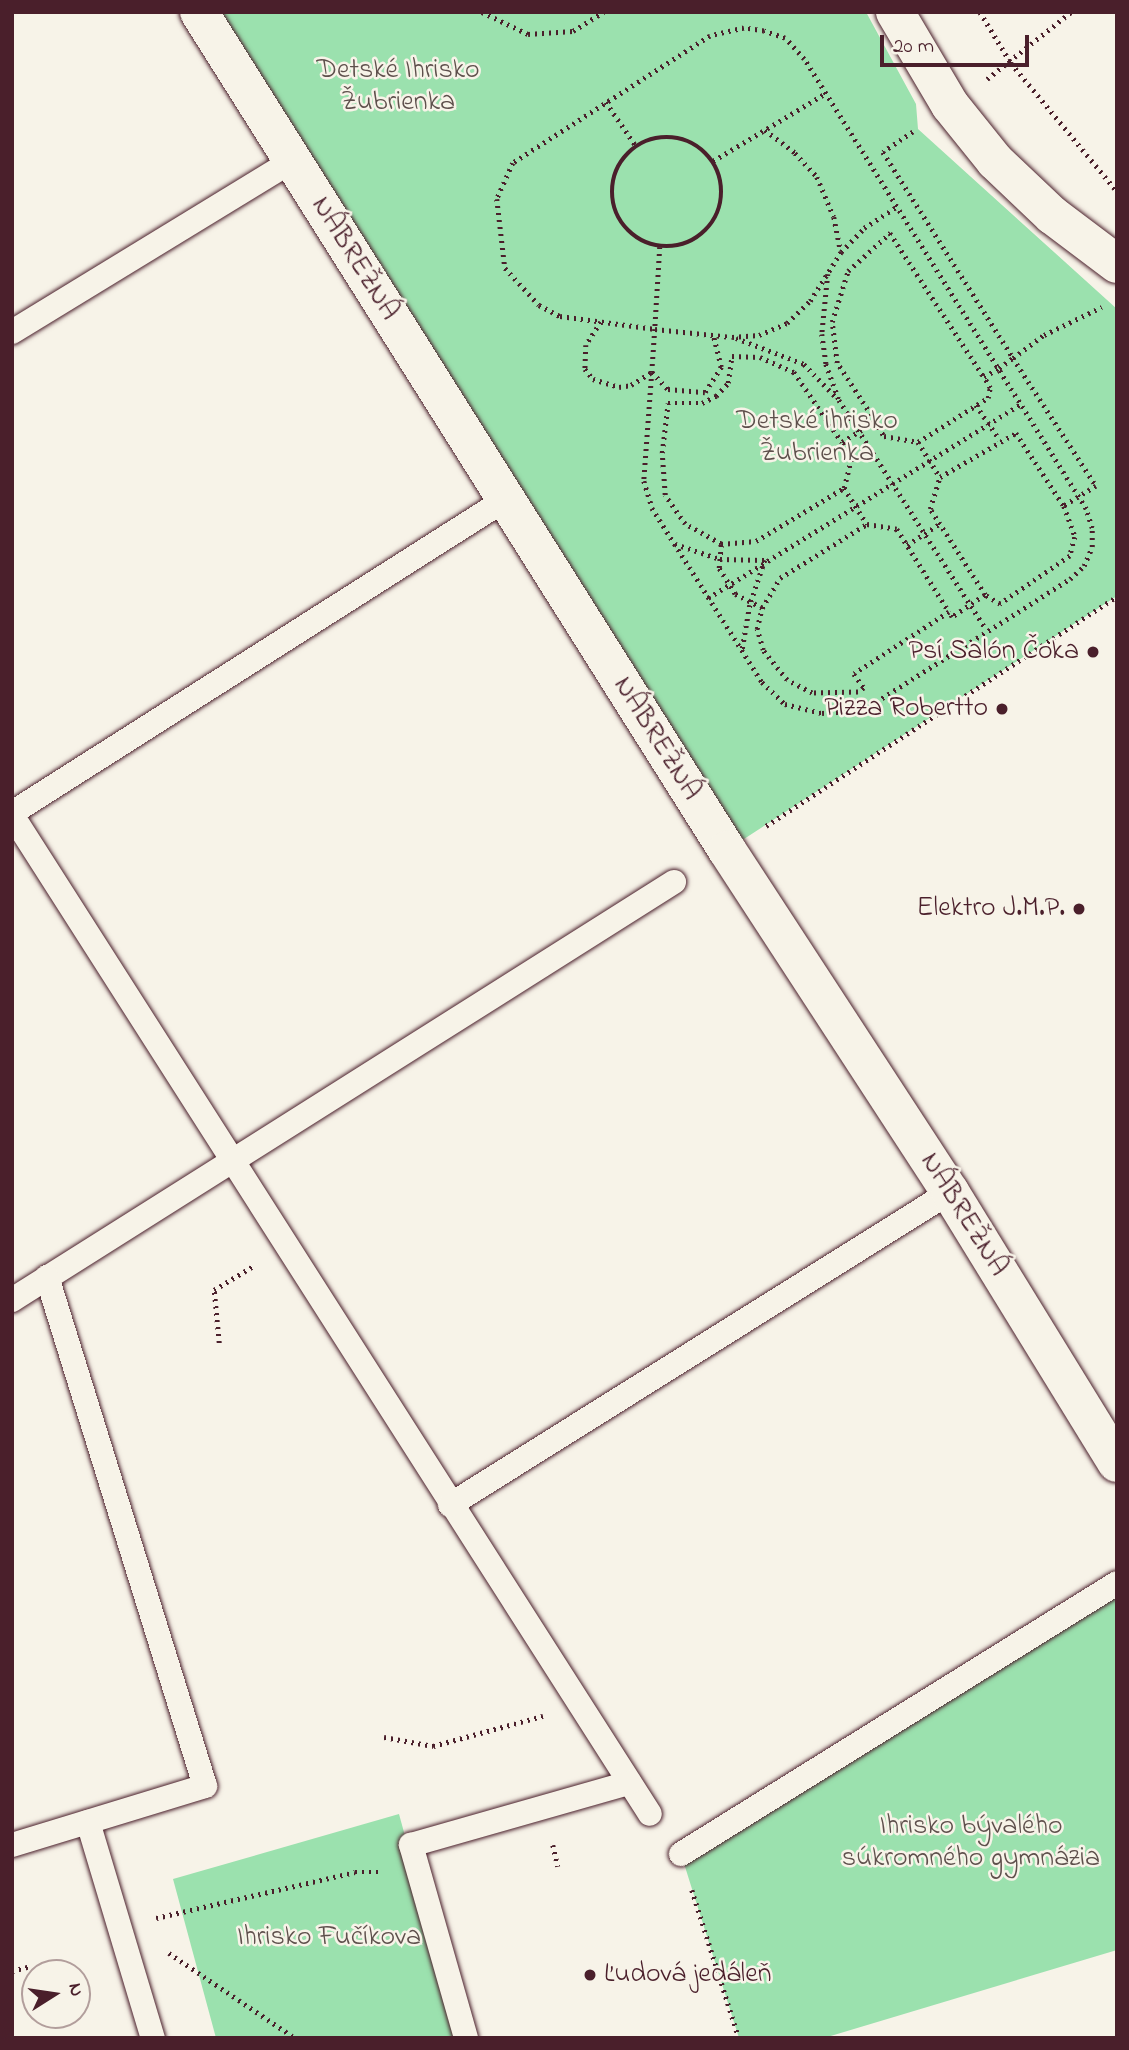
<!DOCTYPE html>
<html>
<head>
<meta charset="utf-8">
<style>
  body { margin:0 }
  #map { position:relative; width:1129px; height:2050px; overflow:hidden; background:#f7f3e8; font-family:"Indie Flower",sans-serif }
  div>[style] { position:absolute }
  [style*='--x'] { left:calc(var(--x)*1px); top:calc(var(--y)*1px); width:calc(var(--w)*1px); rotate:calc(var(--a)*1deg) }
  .green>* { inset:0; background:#9be1ae }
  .path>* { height:4.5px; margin-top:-2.25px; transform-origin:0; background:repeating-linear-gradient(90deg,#4a1f2b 0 2px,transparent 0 7px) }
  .path>.ring { margin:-2.25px; padding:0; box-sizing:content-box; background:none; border:4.5px solid #4a1f2b; border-radius:50% }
  .roads { filter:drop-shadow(0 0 2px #4a1f2b) drop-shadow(0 0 2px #4a1f2b) }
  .service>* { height:24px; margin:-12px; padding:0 12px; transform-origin:12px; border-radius:12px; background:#f7f3e8 }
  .minor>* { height:38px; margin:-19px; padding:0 19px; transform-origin:19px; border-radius:19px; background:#f7f3e8 }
  .dots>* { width:19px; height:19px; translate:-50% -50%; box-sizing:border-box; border:4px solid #f7f3e8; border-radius:50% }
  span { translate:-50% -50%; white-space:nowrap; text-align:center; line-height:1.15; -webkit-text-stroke:5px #f7f3e8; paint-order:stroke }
  .park-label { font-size:28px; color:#5e504c }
  .street-label { font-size:28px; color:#4a1f2b }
  .poi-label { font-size:28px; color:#4a1f2b }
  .right { translate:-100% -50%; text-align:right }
  .left { translate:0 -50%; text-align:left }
  .frame { position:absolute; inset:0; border:14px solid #4a1f2b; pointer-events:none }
  .north { position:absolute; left:21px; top:1959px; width:70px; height:70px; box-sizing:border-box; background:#f7f3e8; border:2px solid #b29e9c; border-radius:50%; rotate:78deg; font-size:19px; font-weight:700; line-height:28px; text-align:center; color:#4a1f2b }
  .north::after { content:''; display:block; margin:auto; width:24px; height:32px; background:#4a1f2b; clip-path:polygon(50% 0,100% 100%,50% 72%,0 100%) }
  .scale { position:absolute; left:880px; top:35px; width:149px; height:32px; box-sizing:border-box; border:4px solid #4a1f2b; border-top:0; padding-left:9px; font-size:21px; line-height:24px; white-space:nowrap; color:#4a1f2b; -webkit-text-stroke:5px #f7f3e8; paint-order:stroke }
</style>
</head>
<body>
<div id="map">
  <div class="green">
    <i style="clip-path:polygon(199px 12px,866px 12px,916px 104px,918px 129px,1117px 309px,1117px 596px,727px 850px)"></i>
    <i style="clip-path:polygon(1117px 1583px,1117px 1950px,824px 2038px,739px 2038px,681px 1854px)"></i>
    <i style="clip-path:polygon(399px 1814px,460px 2038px,216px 2038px,173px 1879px)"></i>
  </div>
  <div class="path">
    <i style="--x:482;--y:12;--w:51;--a:25.6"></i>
    <i style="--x:528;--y:34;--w:45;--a:-3.8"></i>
    <i style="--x:573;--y:31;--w:36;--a:-32"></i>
    <i style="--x:980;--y:12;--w:60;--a:58.7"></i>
    <i style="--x:1011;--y:63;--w:166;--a:50.4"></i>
    <i style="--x:987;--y:79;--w:107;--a:-38.6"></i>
    <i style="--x:606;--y:102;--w:53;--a:55.7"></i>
    <i style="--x:765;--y:130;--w:38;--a:37"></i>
    <i style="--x:795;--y:153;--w:33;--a:47"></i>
    <i style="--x:817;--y:177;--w:43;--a:67"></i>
    <i style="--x:834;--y:217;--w:36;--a:79"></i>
    <i style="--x:913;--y:132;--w:36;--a:146"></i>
    <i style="--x:883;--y:152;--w:244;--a:57.7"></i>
    <i style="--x:1013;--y:358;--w:153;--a:57"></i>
    <i style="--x:1096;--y:486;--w:38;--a:148"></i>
    <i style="--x:1064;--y:506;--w:33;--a:70"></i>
    <i style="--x:1075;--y:537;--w:20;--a:105"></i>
    <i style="--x:1070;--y:556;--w:85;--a:145.6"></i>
    <i style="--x:1000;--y:604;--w:17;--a:-149"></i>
    <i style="--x:985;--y:595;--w:40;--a:146"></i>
    <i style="--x:952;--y:617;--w:6;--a:-121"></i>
    <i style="--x:949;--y:612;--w:113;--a:146.9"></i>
    <i style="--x:854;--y:674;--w:17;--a:54"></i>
    <i style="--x:864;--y:688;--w:7;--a:146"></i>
    <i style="--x:858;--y:692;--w:46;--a:178.8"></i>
    <i style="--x:812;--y:693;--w:28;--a:-153"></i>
    <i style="--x:787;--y:680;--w:38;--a:-129"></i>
    <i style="--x:763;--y:650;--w:22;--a:-106"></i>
    <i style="--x:757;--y:629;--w:22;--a:-77"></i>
    <i style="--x:762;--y:608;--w:30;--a:-153"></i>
    <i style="--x:735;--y:594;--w:31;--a:-122"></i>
    <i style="--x:719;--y:568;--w:24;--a:-85"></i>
    <i style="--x:721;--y:544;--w:41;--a:-150.9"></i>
    <i style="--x:685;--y:524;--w:35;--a:-125"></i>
    <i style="--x:665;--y:495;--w:42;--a:-94.1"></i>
    <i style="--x:662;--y:453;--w:50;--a:-83.2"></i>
    <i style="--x:668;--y:403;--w:34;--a:0"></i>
    <i style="--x:702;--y:403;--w:16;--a:-27"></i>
    <i style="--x:716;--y:396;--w:18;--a:-47"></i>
    <i style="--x:728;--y:383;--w:27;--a:-82"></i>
    <i style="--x:732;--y:356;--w:28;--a:2"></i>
    <i style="--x:760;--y:357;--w:37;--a:24"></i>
    <i style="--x:794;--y:372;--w:85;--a:55.6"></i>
    <i style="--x:842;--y:442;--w:39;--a:-32"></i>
    <i style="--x:875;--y:421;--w:69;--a:-123.2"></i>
    <i style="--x:837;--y:363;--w:41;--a:-97"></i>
    <i style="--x:832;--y:322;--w:53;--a:-72.6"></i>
    <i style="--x:848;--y:271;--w:57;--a:-42.1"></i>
    <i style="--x:890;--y:233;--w:172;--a:56.9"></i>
    <i style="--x:984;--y:377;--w:17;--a:-31"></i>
    <i style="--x:999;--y:368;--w:17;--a:-36"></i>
    <i style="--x:1013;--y:358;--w:39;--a:-37"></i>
    <i style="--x:1044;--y:335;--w:64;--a:-25.8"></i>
    <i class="ring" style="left:612px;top:137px;width:105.5px;height:105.5px"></i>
    <i style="--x:713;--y:161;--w:132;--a:-31"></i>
    <i style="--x:660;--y:247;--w:82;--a:93.5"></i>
    <i style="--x:655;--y:329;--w:43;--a:94"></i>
    <i style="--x:652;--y:372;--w:109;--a:94.2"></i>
    <i style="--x:644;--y:481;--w:28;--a:73"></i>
    <i style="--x:652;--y:508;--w:206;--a:57.7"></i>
    <i style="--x:762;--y:682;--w:32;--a:44"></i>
    <i style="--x:785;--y:704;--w:38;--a:14"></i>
    <i style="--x:822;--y:713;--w:30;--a:-4"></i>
    <i style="--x:852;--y:711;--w:26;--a:-21"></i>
    <i style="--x:876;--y:702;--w:230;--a:-32.4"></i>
    <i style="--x:1070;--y:579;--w:19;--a:-43"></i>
    <i style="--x:1084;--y:566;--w:21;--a:-67"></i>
    <i style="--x:1092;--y:547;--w:19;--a:-90"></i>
    <i style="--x:1092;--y:528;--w:20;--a:-108"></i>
    <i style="--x:1086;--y:509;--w:531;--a:-122.07"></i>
    <i style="--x:804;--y:59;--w:28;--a:-132"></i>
    <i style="--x:785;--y:38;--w:22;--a:-162"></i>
    <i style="--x:764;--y:31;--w:20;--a:-171"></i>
    <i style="--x:744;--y:28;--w:35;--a:167"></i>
    <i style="--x:710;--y:36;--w:234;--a:147.2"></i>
    <i style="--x:513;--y:163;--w:39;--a:114"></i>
    <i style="--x:497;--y:199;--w:69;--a:83.4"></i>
    <i style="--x:505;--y:268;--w:50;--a:47.4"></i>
    <i style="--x:539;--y:305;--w:24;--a:28"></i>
    <i style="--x:560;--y:316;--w:96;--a:7.8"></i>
    <i style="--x:655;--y:329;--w:77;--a:5.9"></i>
    <i style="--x:732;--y:337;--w:27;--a:-4"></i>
    <i style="--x:759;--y:335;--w:30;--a:-23"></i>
    <i style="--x:787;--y:323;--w:32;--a:-44"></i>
    <i style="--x:810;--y:301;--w:58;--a:-57.7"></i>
    <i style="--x:841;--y:252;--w:33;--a:-46"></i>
    <i style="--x:864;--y:228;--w:38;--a:-33"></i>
    <i style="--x:828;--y:274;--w:60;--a:95.7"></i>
    <i style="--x:822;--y:334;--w:30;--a:82"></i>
    <i style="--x:826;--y:364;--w:38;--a:70"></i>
    <i style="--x:839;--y:400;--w:272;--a:57.3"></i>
    <i style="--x:601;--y:322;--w:27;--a:123"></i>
    <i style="--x:586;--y:345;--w:24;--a:92"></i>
    <i style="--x:585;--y:369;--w:13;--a:51"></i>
    <i style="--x:593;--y:379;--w:27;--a:17"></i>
    <i style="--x:619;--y:387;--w:12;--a:-9"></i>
    <i style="--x:631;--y:385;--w:25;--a:-32"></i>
    <i style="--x:652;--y:372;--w:23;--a:47"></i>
    <i style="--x:668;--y:389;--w:37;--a:5"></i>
    <i style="--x:705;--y:392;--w:30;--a:-57"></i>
    <i style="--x:721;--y:367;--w:33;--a:-104"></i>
    <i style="--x:736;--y:338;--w:73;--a:20.9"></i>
    <i style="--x:804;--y:364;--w:47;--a:45.9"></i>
    <i style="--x:976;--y:405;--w:42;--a:55.6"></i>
    <i style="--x:875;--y:421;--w:17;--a:59"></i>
    <i style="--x:884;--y:436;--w:35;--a:10"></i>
    <i style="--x:918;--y:442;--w:83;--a:-32.2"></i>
    <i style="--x:988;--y:398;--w:10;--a:-79"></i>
    <i style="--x:990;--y:388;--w:13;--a:-119"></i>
    <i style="--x:918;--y:442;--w:41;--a:57.8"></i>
    <i style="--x:844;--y:488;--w:43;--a:57.4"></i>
    <i style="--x:675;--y:544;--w:47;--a:18.4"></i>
    <i style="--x:720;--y:559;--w:45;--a:1.3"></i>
    <i style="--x:765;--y:560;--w:47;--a:108.4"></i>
    <i style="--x:750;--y:605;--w:48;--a:99.7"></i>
    <i style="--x:721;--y:544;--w:35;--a:-5"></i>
    <i style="--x:756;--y:541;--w:103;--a:-31.1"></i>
    <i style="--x:844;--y:488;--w:32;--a:-76"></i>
    <i style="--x:852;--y:457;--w:18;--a:-124"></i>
    <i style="--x:907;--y:545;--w:38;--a:-33"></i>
    <i style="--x:985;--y:595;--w:102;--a:-122.6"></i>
    <i style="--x:930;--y:509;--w:34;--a:-73"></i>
    <i style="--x:940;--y:477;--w:88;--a:-30.1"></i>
    <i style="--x:1016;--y:433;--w:87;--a:56.7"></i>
    <i style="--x:708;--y:598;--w:368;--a:-31.8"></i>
    <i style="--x:762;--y:608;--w:35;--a:-59"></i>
    <i style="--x:780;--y:578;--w:102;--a:-31.8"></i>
    <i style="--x:867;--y:524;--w:30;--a:9"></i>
    <i style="--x:897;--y:529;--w:98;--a:57.9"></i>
    <i style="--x:766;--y:826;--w:420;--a:-33.2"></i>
    <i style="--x:219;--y:1343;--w:53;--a:-95.4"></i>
    <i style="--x:214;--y:1290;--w:48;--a:-31.4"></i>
    <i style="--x:384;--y:1737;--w:50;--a:10.4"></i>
    <i style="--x:433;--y:1746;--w:114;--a:-15.3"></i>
    <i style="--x:553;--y:1845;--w:22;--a:77"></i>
    <i style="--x:692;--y:1890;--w:155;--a:72.4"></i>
    <i style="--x:156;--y:1918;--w:204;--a:-13"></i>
    <i style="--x:355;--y:1872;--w:24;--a:0"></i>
    <i style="--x:169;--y:1953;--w:152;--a:34"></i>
    <i style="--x:12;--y:1971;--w:20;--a:-15"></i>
  </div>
  <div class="roads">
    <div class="service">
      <i style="--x:12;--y:332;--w:328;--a:-31.4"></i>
      <i style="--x:12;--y:813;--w:585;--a:-32.44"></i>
      <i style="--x:12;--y:815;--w:1185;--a:57.44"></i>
      <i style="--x:12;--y:1300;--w:783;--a:-32.27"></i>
      <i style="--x:450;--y:1505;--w:590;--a:-32.05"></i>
      <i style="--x:88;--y:1822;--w:226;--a:73.3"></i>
      <i style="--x:12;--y:1845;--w:202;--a:-17"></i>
      <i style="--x:205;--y:1786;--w:533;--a:-107.24"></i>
      <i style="--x:681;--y:1854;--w:513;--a:-31.86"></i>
      <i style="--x:466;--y:2038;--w:201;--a:-105.9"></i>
      <i style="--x:411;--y:1845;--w:227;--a:-15.9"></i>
    </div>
    <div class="minor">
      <i style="--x:199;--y:12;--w:990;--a:57.79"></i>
      <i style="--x:727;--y:850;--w:408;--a:56.9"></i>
      <i style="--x:950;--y:1192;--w:318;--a:58.4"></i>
      <i style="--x:895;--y:12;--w:108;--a:59.4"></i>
      <i style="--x:950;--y:105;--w:72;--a:51.2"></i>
      <i style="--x:995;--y:161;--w:79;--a:43.5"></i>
      <i style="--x:1052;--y:215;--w:81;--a:37"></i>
    </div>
  </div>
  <div class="dots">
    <i style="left:1093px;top:652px;background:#4a1f2b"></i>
    <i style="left:1002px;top:709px;background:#4a1f2b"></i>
    <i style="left:1079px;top:909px;background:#4a1f2b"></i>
    <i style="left:590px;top:1975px;background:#4a1f2b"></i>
  </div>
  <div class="park-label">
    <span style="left:398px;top:87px">Detské Ihrisko<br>Žubrienka</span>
    <span style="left:817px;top:438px">Detské ihrisko<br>Žubrienka</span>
    <span style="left:971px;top:1843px">Ihrisko bývalého<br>súkromného gymnázia</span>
    <span style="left:329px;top:1938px">Ihrisko Fučíkova</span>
  </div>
  <div class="street-label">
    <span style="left:354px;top:259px;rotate:58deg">NÁBREŽNÁ</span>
    <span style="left:656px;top:739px;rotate:58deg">NÁBREŽNÁ</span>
    <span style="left:963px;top:1215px;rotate:58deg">NÁBREŽNÁ</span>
  </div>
  <div class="poi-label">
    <span class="right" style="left:1079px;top:652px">Psí Salón Čoka</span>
    <span class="right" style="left:988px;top:709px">Pizza Robertto</span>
    <span class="right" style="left:1065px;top:909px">Elektro J.M.P.</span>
    <span class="left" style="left:604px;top:1975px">Ľudová jedáleň</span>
  </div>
  <div class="frame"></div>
  <div class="north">N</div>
  <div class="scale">20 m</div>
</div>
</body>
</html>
